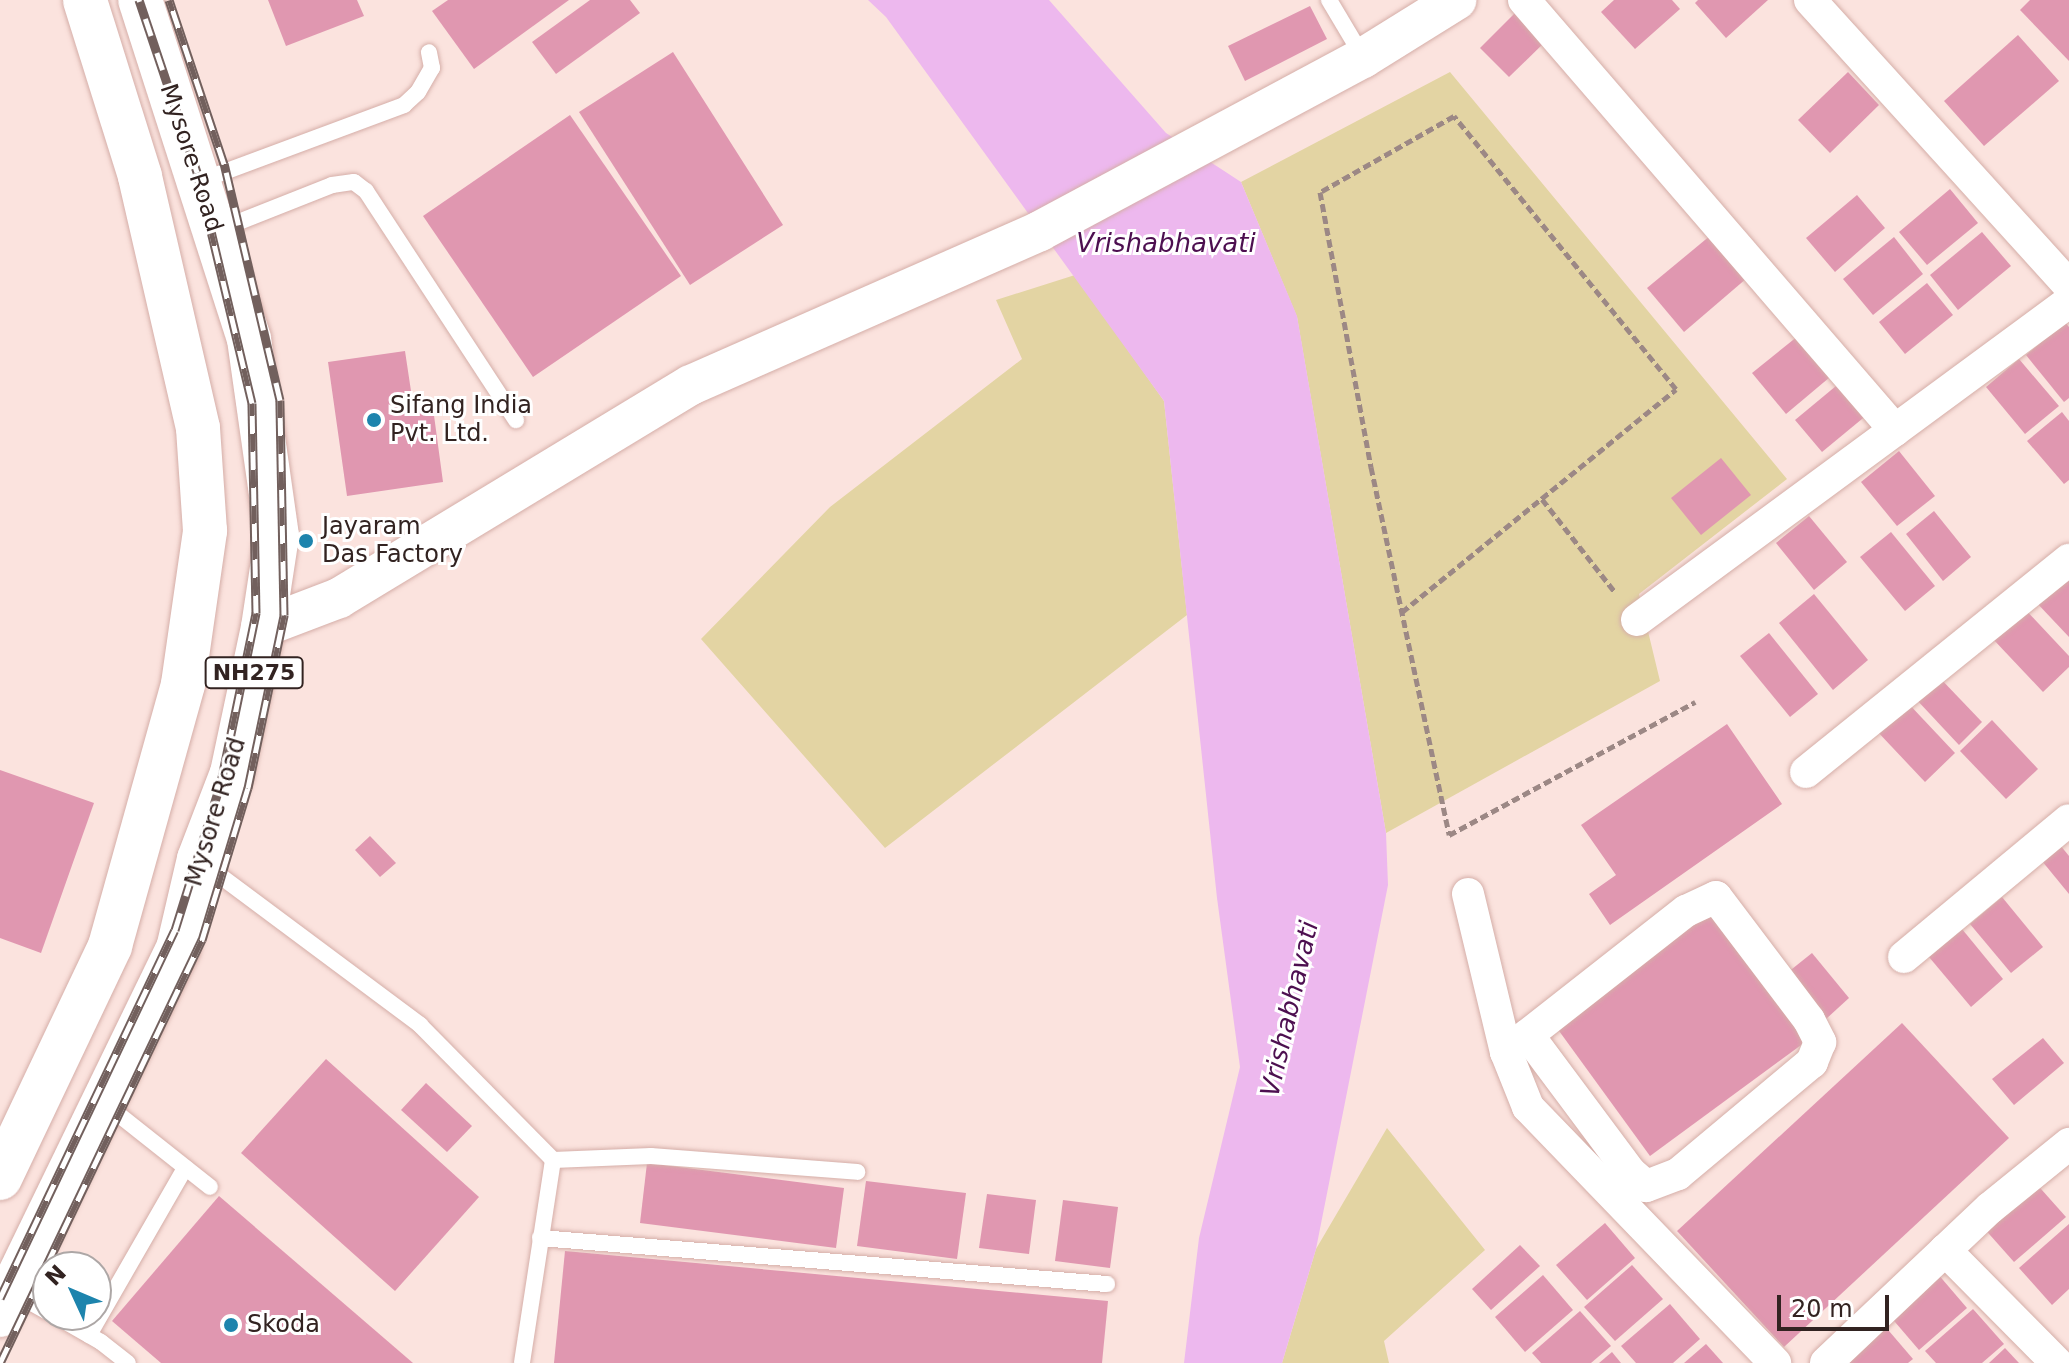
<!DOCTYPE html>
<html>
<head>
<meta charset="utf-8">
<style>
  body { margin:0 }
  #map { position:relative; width:2069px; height:1363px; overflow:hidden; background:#fbe3de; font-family:"DejaVu Sans",sans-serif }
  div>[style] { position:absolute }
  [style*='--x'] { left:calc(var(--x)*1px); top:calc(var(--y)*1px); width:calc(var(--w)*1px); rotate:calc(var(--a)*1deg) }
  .green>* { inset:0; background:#e3d4a3 }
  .water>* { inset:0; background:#edb8ee }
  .building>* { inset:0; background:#e097b0 }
  .path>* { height:5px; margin-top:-2.5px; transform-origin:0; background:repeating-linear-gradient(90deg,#9c8885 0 8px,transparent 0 12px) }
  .roads { filter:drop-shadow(0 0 2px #d5aea8) drop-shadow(0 0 2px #d5aea8) }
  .service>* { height:16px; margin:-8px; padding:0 8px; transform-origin:8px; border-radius:8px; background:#fff }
  .minor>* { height:32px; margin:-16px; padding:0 16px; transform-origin:16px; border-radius:16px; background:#fff }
  .tertiary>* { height:40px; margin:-20px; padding:0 20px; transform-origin:20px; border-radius:20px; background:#fff }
  .trunk>* { height:44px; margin:-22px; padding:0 22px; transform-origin:22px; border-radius:22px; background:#fff }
  .rail>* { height:9px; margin-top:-4.5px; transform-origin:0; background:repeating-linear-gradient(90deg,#fff 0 18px,#72605d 0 36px); box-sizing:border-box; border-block:2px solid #72605d }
  .dots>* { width:22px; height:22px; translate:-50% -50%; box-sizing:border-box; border:4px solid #fff; border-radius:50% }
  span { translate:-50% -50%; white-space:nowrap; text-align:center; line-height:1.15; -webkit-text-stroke:6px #fff; paint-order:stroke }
  .shield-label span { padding:2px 6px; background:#fff; border:2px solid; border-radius:6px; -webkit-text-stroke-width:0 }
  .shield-label { font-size:22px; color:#322321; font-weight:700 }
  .street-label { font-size:24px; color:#322321 }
  .poi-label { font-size:24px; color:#322321 }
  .left { translate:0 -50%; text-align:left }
  .water-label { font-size:26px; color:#4d0f50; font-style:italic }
  .north { position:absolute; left:32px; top:1251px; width:80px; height:80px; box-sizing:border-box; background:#fff; border:2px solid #ada7a6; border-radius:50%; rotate:314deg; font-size:22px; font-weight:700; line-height:32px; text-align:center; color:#322321 }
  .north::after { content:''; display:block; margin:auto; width:28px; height:36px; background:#1d84ad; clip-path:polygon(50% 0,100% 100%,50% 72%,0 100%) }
  .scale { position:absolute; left:1777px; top:1295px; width:112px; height:36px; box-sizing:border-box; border:4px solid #322321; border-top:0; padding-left:10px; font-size:24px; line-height:28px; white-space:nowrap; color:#322321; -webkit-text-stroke:6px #fff; paint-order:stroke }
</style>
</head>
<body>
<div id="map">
  <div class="green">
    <i style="clip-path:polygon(1450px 72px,1787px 479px,1639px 594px,1660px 681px,1386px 833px,1297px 317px,1241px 182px)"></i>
    <i style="clip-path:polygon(1075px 275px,1164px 401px,1187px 615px,885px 848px,701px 639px,830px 507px,1022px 359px,996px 300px)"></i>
    <i style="clip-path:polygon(1387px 1128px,1485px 1250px,1384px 1341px,1389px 1363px,1282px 1363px,1316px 1249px)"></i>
  </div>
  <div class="water">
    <i style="clip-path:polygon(868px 0,1049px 0,1166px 133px,1241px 182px,1297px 316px,1386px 833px,1388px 885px,1316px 1249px,1282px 1363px,1184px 1363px,1199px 1238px,1240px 1067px,1217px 898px,1164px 401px,886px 17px)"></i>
  </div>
  <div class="building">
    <i style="clip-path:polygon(268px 0,357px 0,364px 16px,286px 46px)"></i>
    <i style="clip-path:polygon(448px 0,569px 0,474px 69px,432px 11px)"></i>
    <i style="clip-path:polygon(590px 0,630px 0,640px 13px,556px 74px,532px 42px)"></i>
    <i style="clip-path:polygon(1614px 0,1672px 0,1680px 9px,1635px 49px,1601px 12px)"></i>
    <i style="clip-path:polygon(1698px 0,1768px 0,1726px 38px,1695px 3px)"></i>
    <i style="clip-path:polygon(2030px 0,2069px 0,2069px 61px,2020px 10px)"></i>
    <i style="clip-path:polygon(1310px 6px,1327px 39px,1245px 81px,1228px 46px)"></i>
    <i style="clip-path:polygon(1519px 9px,1548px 39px,1509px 77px,1480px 48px)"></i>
    <i style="clip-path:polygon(2018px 35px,2059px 81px,1984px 146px,1944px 101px)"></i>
    <i style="clip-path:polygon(673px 52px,783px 225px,690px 285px,579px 112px)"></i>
    <i style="clip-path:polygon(1848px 72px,1879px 105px,1830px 153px,1798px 120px)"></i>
    <i style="clip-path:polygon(570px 115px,681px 276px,533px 377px,423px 216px)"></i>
    <i style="clip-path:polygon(1950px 189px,1978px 223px,1927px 265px,1899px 232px)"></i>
    <i style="clip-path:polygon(1857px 195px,1885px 228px,1835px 272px,1806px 238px)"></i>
    <i style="clip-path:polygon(1982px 232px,2011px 266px,1958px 310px,1930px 275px)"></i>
    <i style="clip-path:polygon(1711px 235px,1747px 278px,1684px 332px,1647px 288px)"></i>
    <i style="clip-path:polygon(1894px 237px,1923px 274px,1873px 315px,1843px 279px)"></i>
    <i style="clip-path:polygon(1927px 283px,1953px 315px,1905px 354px,1879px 322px)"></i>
    <i style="clip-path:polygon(2065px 322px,2069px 327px,2069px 398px,2064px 402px,2026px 355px)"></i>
    <i style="clip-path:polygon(1803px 332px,1836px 372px,1786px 414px,1752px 373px)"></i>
    <i style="clip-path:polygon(405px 351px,414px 411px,433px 408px,443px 482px,347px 496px,328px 362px)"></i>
    <i style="clip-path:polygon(2019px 359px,2059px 406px,2025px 434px,1986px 387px)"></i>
    <i style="clip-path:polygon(1842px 381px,1868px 414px,1822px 452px,1795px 420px)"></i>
    <i style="clip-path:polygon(2062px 412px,2069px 421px,2069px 480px,2064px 484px,2027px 441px)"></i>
    <i style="clip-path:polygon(1899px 451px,1935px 496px,1897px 526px,1861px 482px)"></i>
    <i style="clip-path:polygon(1721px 458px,1751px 495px,1701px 535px,1671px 498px)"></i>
    <i style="clip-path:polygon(1934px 511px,1971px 557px,1943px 581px,1906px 534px)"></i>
    <i style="clip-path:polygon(1809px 516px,1847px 562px,1814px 590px,1776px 543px)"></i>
    <i style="clip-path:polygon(1891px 532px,1935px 586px,1905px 611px,1860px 557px)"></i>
    <i style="clip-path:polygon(2069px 574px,2069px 637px,2035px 601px)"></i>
    <i style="clip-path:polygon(1814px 594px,1868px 660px,1833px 690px,1779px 623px)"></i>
    <i style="clip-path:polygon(2024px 608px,2069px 656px,2069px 667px,2043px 692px,1992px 638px)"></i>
    <i style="clip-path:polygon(1769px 633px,1818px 694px,1790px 717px,1740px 656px)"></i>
    <i style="clip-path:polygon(1938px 676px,1982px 722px,1959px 745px,1915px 698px)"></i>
    <i style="clip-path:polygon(1906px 701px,1955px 753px,1925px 782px,1875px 729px)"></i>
    <i style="clip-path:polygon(1992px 720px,2038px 769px,2006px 799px,1960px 751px)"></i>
    <i style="clip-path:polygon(1727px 724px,1782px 804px,1610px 925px,1589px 894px,1616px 875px,1581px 825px)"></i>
    <i style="clip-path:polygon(0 770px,94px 803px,41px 953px,0 938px)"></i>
    <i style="clip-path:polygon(370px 836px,396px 863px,380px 877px,355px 850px)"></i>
    <i style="clip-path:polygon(2060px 845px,2069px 856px,2069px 894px,2042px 861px)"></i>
    <i style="clip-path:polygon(2002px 897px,2043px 947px,2011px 973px,1970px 924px)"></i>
    <i style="clip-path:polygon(1711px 908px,1808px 1040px,1650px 1156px,1554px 1024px)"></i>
    <i style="clip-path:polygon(1962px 929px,2003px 979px,1971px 1007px,1929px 957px)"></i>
    <i style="clip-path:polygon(1812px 953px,1849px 998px,1826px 1019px,1787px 973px)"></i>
    <i style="clip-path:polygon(1902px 1023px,2009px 1138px,1784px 1347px,1677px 1231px)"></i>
    <i style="clip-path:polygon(2043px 1038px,2064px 1063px,2014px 1105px,1992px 1079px)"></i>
    <i style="clip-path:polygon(326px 1059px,479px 1197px,395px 1291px,241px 1153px)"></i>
    <i style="clip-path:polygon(426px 1083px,472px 1126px,447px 1152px,401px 1110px)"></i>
    <i style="clip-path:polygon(647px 1163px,844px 1188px,836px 1248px,640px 1223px)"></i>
    <i style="clip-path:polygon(2033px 1180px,2066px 1217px,2014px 1262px,1982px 1226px)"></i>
    <i style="clip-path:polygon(866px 1181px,966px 1193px,957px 1259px,857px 1246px)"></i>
    <i style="clip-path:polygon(987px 1194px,1036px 1200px,1029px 1254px,979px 1248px)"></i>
    <i style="clip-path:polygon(219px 1196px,413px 1363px,161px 1363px,112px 1321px)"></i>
    <i style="clip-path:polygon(1063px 1200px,1118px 1207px,1110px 1268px,1055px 1261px)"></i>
    <i style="clip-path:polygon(1605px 1223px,1635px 1258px,1587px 1300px,1556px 1265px)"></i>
    <i style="clip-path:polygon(2069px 1224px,2069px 1289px,2052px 1305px,2019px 1268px)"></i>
    <i style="clip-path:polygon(1520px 1245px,1540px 1266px,1491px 1310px,1472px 1289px)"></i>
    <i style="clip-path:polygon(565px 1251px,1108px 1301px,1102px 1363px,554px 1363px)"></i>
    <i style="clip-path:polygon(1632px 1265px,1663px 1299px,1615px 1341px,1584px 1307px)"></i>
    <i style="clip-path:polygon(1937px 1273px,1967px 1308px,1919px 1350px,1889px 1315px)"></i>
    <i style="clip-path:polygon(1543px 1275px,1573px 1310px,1525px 1352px,1495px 1317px)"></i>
    <i style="clip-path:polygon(1670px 1304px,1700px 1339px,1673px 1363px,1636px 1363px,1621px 1346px)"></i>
    <i style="clip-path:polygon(1973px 1309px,2004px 1344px,1982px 1363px,1936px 1363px,1925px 1351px)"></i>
    <i style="clip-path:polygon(1580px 1311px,1611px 1346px,1591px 1363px,1541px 1363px,1532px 1353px)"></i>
    <i style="clip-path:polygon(1883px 1324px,1913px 1359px,1908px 1363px,1838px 1363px)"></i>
    <i style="clip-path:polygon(1706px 1344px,1723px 1363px,1684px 1363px)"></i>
    <i style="clip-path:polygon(2005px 1348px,2019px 1363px,1989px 1363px)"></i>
    <i style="clip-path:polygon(1612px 1352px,1621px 1363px,1599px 1363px)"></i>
  </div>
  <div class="path">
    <i style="--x:1542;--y:499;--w:118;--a:51.9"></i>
    <i style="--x:1402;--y:612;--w:353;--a:-39.1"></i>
    <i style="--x:1676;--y:389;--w:352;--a:-129.1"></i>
    <i style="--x:1454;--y:116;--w:154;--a:150.4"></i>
    <i style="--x:1320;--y:192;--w:280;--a:79.5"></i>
    <i style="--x:1371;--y:467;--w:376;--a:78"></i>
    <i style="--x:1449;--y:835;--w:280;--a:-28.4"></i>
  </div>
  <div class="roads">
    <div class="service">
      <i style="--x:1329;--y:0;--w:66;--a:59.2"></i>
      <i style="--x:200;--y:181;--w:218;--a:-20.4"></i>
      <i style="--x:404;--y:105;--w:19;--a:-43"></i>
      <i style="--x:418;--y:92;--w:28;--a:-60"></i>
      <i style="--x:432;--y:68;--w:16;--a:-101"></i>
      <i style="--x:216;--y:231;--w:125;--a:-21.6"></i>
      <i style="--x:332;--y:185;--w:22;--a:-8"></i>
      <i style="--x:354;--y:182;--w:15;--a:37"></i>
      <i style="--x:366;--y:191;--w:274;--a:56.8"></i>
      <i style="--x:203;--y:863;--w:271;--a:36.7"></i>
      <i style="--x:420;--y:1025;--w:190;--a:45.4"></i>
      <i style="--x:553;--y:1160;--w:205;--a:98.7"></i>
      <i style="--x:104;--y:1103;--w:135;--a:38.4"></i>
      <i style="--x:553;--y:1160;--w:98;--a:-2.3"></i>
      <i style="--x:651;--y:1156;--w:207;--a:4.4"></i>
      <i style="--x:540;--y:1238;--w:569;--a:4.64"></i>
      <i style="--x:12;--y:1292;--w:41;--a:29.1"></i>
      <i style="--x:54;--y:1315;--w:54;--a:29.9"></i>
      <i style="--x:101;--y:1342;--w:34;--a:38"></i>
      <i style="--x:89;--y:1335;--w:193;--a:-60.1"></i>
    </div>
    <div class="minor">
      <i style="--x:1524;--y:0;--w:568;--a:49.21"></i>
      <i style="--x:1810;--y:0;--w:386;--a:47.8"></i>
      <i style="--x:1637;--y:620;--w:536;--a:-36.36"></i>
      <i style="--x:1806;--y:772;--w:338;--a:-38.9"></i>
      <i style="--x:1468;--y:894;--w:163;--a:76.5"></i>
      <i style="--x:1506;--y:1052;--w:59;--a:68.2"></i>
      <i style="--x:1528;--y:1107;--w:356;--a:46"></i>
      <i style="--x:1904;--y:957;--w:214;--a:-39.7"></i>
      <i style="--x:1506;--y:1052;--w:229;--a:-38.1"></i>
      <i style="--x:1686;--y:911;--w:33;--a:-25"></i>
      <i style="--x:1716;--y:897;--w:154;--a:52.9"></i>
      <i style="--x:1809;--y:1020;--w:25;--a:63"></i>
      <i style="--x:1820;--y:1042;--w:22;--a:112"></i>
      <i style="--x:1812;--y:1062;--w:175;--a:140.1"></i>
      <i style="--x:1678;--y:1174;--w:34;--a:159"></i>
      <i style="--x:1646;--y:1186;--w:21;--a:-139"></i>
      <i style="--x:1630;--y:1172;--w:171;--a:-126.7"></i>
      <i style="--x:1945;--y:1250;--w:159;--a:45.3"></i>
      <i style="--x:1826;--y:1363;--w:226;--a:-43.4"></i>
      <i style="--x:1990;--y:1208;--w:102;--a:-39"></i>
    </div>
    <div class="tertiary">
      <i style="--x:263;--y:627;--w:81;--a:-20.9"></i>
      <i style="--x:339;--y:598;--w:411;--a:-31.2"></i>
      <i style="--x:691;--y:385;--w:381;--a:-23.8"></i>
      <i style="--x:1040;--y:231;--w:366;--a:-28.2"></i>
      <i style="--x:1363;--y:58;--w:110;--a:-31.9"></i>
    </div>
    <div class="trunk">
      <i style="--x:0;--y:1178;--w:257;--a:-64.6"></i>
      <i style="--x:110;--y:946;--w:272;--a:-74.4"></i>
      <i style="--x:183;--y:684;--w:155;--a:-81.8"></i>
      <i style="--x:205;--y:531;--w:103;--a:-93.9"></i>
      <i style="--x:198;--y:428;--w:259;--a:-103"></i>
      <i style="--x:140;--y:176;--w:184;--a:-107.4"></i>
      <i style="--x:0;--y:1315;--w:407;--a:-64.1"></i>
      <i style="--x:178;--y:949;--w:92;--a:-76.9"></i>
      <i style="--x:199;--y:859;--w:92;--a:-69"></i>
      <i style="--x:232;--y:773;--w:149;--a:-78"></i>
      <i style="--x:263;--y:627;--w:92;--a:-81.3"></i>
      <i style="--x:277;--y:536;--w:199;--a:-98.1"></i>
      <i style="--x:249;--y:339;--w:356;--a:-107.8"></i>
    </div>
  </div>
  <div class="rail">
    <i style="--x:0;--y:1298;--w:407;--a:-64.6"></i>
    <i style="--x:175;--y:930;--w:155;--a:-72.7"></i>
    <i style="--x:221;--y:782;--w:173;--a:-78.3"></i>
    <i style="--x:256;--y:613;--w:210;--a:-91.1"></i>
    <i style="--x:252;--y:403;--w:237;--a:-103.4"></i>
    <i style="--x:197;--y:172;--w:182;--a:-108.6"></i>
    <i style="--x:0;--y:1363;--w:469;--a:-64.5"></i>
    <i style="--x:202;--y:940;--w:159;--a:-73.2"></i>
    <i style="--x:248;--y:788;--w:177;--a:-78.2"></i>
    <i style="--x:284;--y:615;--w:215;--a:-91.1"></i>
    <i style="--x:280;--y:400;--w:243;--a:-103.3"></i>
    <i style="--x:224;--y:164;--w:173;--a:-108.5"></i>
  </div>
  <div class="dots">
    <i style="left:374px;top:420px;background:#1d84ad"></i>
    <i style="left:306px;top:541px;background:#1d84ad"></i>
    <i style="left:231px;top:1325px;background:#1d84ad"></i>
  </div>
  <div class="shield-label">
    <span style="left:254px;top:673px">NH275</span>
  </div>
  <div class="street-label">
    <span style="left:191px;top:158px;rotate:72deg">Mysore Road</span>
    <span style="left:216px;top:812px;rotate:-73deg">Mysore Road</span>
  </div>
  <div class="poi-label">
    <span class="left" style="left:390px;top:420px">Sifang India<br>Pvt. Ltd.</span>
    <span class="left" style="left:322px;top:541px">Jayaram<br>Das Factory</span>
    <span class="left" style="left:247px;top:1325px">Skoda</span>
  </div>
  <div class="water-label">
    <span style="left:1166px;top:244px">Vrishabhavati</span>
    <span style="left:1290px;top:1009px;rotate:-77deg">Vrishabhavati</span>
  </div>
  <div class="north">N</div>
  <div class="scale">20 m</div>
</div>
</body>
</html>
